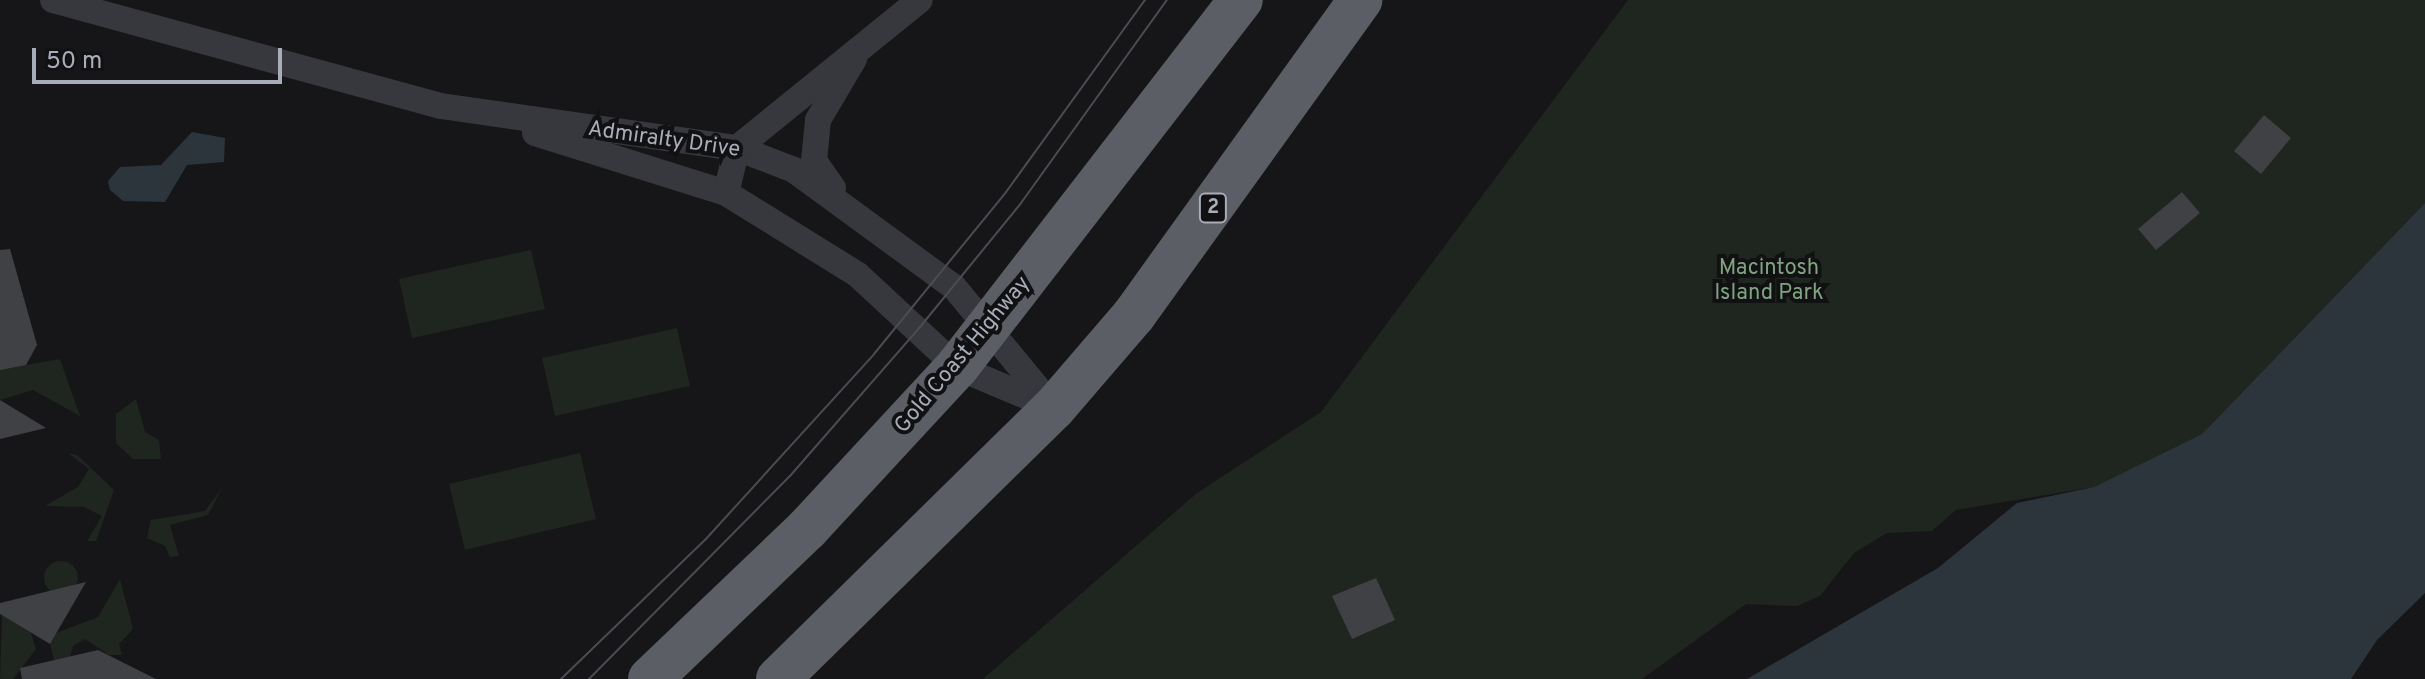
<!DOCTYPE html>
<html>
<head>
<meta charset="utf-8">
<style>
  body { margin:0 }
  #map { position:relative; width:2425px; height:679px; overflow:hidden; background:#161618; font-family:Overpass,sans-serif }
  div>[style] { position:absolute }
  [style*='--x'] { left:calc(var(--x)*1px); top:calc(var(--y)*1px); width:calc(var(--w)*1px); rotate:calc(var(--a)*1deg) }
  .green>* { inset:0; background:#1e261f }
  .round { border-radius:50% }
  .water>* { inset:0; background:#2c353c }
  .building>* { inset:0; background:#404145 }
  .minor>* { height:26px; margin:-13px; padding:0 13px; transform-origin:13px; border-radius:13px; background:#37383d }
  .trunk>* { height:44px; margin:-22px; padding:0 22px; transform-origin:22px; border-radius:22px; background:#5b5e65 }
  .tram>* { height:2px; margin:-1px; padding:0 1px; transform-origin:1px; border-radius:1px; background:#4a4c52 }
  span { translate:-50% -50%; white-space:nowrap; text-align:center; line-height:1.15; -webkit-text-stroke:8px #111113; paint-order:stroke }
  .shield-label span { padding:2px 6px; background:#111113; border:2px solid; border-radius:6px; -webkit-text-stroke-width:0 }
  .shield-label { font-size:20px; color:#a8adb8; font-weight:700 }
  .street-label { font-size:22px; color:#a8adb8 }
  .park-label { font-size:22px; color:#7fa381 }
  .scale { position:absolute; left:32px; top:48px; width:250px; height:36px; box-sizing:border-box; border:4px solid #a8adb8; border-top:0; padding-left:10px; font-size:24px; line-height:28px; white-space:nowrap; color:#a8adb8; -webkit-text-stroke:6px #111113; paint-order:stroke }
</style>
</head>
<body>
<div id="map">
  <div class="green">
    <i style="clip-path:polygon(1628px 0,2425px 0,2425px 203px,2202px 434px,2094px 487px,1956px 510px,1932px 531px,1887px 533px,1854px 553px,1820px 596px,1797px 606px,1746px 604px,1642px 679px,983px 679px,1197px 493px,1321px 412px)"></i>
    <i style="clip-path:polygon(531px 250px,545px 309px,412px 338px,399px 279px)"></i>
    <i style="clip-path:polygon(677px 328px,690px 386px,555px 416px,542px 358px)"></i>
    <i style="clip-path:polygon(0 357px,26px 365px,60px 359px,80px 416px,33px 390px,0 400px)"></i>
    <i style="clip-path:polygon(136px 399px,145px 432px,159px 440px,161px 459px,133px 459px,116px 443px,116px 414px)"></i>
    <i style="clip-path:polygon(68px 453px,77px 455px,114px 490px,96px 541px,87px 541px,102px 516px,84px 507px,45px 506px,78px 487px,89px 469px)"></i>
    <i style="clip-path:polygon(580px 453px,596px 519px,465px 550px,449px 484px)"></i>
    <i style="clip-path:polygon(222px 488px,208px 515px,170px 525px,179px 556px,170px 557px,165px 546px,147px 538px,151px 520px,205px 511px)"></i>
    <i class="round" style="left:44px;top:561px;width:34px;height:34px"></i>
    <i style="clip-path:polygon(120px 579px,133px 629px,119px 644px,122px 655px,109px 655px,85px 639px,73px 646px,67px 668px,54px 660px,50px 643px,56px 633px,98px 617px)"></i>
    <i style="clip-path:polygon(2px 615px,31px 633px,36px 649px,13px 679px,0 679px)"></i>
  </div>
  <div class="water">
    <i style="clip-path:polygon(192px 132px,225px 138px,224px 162px,187px 165px,165px 202px,123px 201px,110px 190px,108px 181px,120px 167px,161px 165px)"></i>
    <i style="clip-path:polygon(2425px 203px,2425px 593px,2377px 640px,2351px 679px,1747px 679px,1938px 568px,2017px 503px,2094px 487px,2202px 434px)"></i>
  </div>
  <div class="building">
    <i style="clip-path:polygon(2264px 115px,2291px 138px,2261px 174px,2234px 151px)"></i>
    <i style="clip-path:polygon(2182px 192px,2200px 213px,2156px 250px,2138px 229px)"></i>
    <i style="clip-path:polygon(10px 249px,37px 345px,26px 365px,0 370px,0 250px)"></i>
    <i style="clip-path:polygon(0 400px,46px 428px,0 439px)"></i>
    <i style="clip-path:polygon(1376px 578px,1395px 620px,1352px 639px,1332px 596px)"></i>
    <i style="clip-path:polygon(86px 582px,50px 644px,0 614px,0 603px)"></i>
    <i style="clip-path:polygon(98px 650px,156px 679px,22px 679px,20px 668px)"></i>
  </div>
  <div class="minor">
    <i style="--x:53;--y:0;--w:402;--a:15.3"></i>
    <i style="--x:441;--y:106;--w:299;--a:8.1"></i>
    <i style="--x:737;--y:148;--w:61;--a:21.1"></i>
    <i style="--x:794;--y:170;--w:198;--a:36.2"></i>
    <i style="--x:954;--y:287;--w:157;--a:50.4"></i>
    <i style="--x:535;--y:133;--w:200;--a:17.4"></i>
    <i style="--x:726;--y:193;--w:155;--a:31.8"></i>
    <i style="--x:858;--y:275;--w:135;--a:42.9"></i>
    <i style="--x:957;--y:367;--w:105;--a:22.9"></i>
    <i style="--x:833;--y:188;--w:33;--a:-125"></i>
    <i style="--x:814;--y:161;--w:41;--a:-84.4"></i>
    <i style="--x:818;--y:120;--w:71;--a:-59.5"></i>
    <i style="--x:726;--y:193;--w:46;--a:-76.3"></i>
    <i style="--x:737;--y:148;--w:235;--a:-39"></i>
  </div>
  <div class="trunk">
    <i style="--x:650;--y:679;--w:217;--a:-43.7"></i>
    <i style="--x:807;--y:529;--w:221;--a:-47.2"></i>
    <i style="--x:957;--y:367;--w:464;--a:-52.3"></i>
    <i style="--x:778;--y:679;--w:387;--a:-44.5"></i>
    <i style="--x:1054;--y:408;--w:123;--a:-49.3"></i>
    <i style="--x:1134;--y:315;--w:388;--a:-54.3"></i>
  </div>
  <div class="tram">
    <i style="--x:561;--y:679;--w:200;--a:-44"></i>
    <i style="--x:705;--y:540;--w:251;--a:-47.7"></i>
    <i style="--x:874;--y:354;--w:209;--a:-50.8"></i>
    <i style="--x:1006;--y:192;--w:237;--a:-54.1"></i>
    <i style="--x:589;--y:679;--w:286;--a:-45.3"></i>
    <i style="--x:790;--y:476;--w:198;--a:-48.9"></i>
    <i style="--x:920;--y:327;--w:160;--a:-50.8"></i>
    <i style="--x:1021;--y:203;--w:250;--a:-54.3"></i>
  </div>
  <div class="shield-label">
    <span style="left:1213px;top:208px">2</span>
  </div>
  <div class="street-label">
    <span style="left:664px;top:140px;rotate:8deg">Admiralty Drive</span>
    <span style="left:963px;top:355px;rotate:-50deg">Gold Coast Highway</span>
  </div>
  <div class="park-label">
    <span style="left:1769px;top:281px">Macintosh<br>Island Park</span>
  </div>
  <div class="scale">50 m</div>
</div>
</body>
</html>
